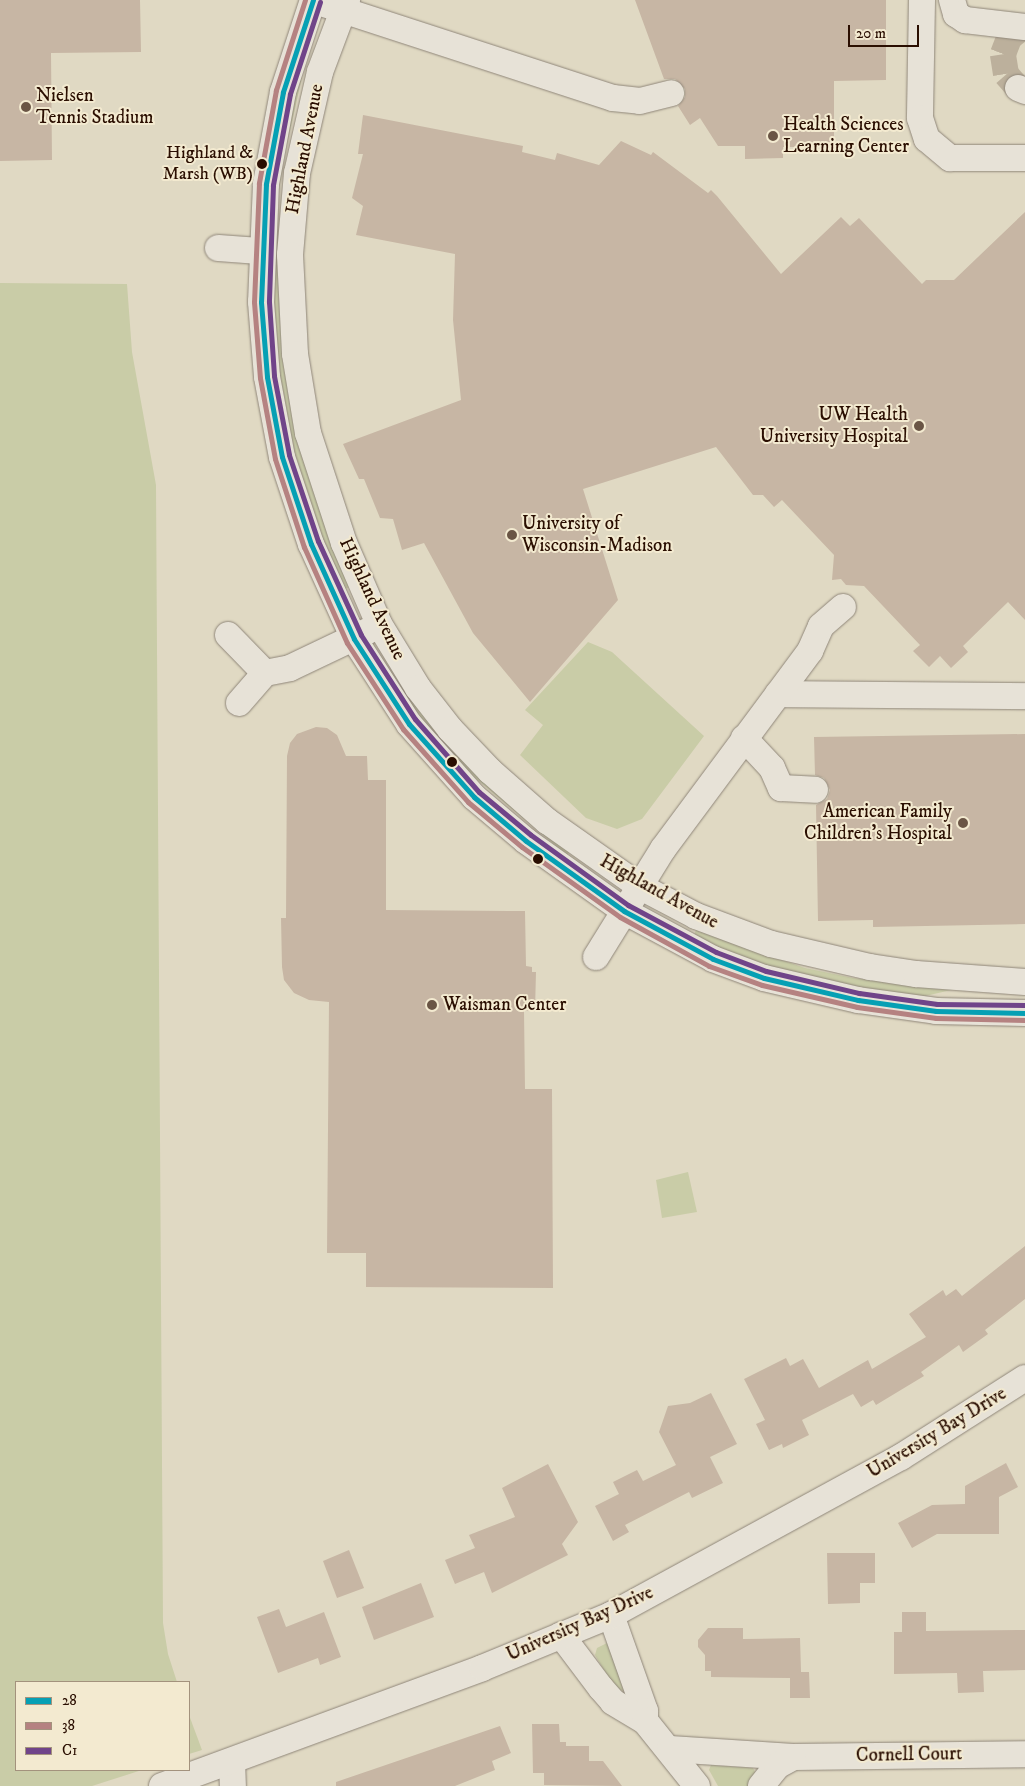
<!DOCTYPE html>
<html>
<head>
<meta charset="utf-8">
<style>
  body { margin:0 }
  #map { position:relative; width:1025px; height:1786px; overflow:hidden; background:#e0d9c3; font-family:"IM FELL DW Pica",serif }
  div>[style] { position:absolute }
  [style*='--x'] { left:calc(var(--x)*1px); top:calc(var(--y)*1px); width:calc(var(--w)*1px); rotate:calc(var(--a)*1deg) }
  .green>* { inset:0; background:#c9cca7 }
  .building>* { inset:0; background:#c7b6a4 }
  .minor-tunnel>* { height:26px; margin-top:-13px; transform-origin:0; background:repeating-linear-gradient(90deg,#bcb09c 0 26px,transparent 0 39px) }
  .roads { filter:drop-shadow(0 0 1px #8f8679) drop-shadow(0 0 1px #8f8679) }
  .minor>* { height:26px; margin:-13px; padding:0 13px; transform-origin:13px; border-radius:13px; background:#e7e2d7 }
  .bus-1>* { height:5px; margin:-2.5px; padding:0 2.5px; transform-origin:2.5px; border-radius:2.5px; background:#06a0b4 }
  .bus-2>* { height:5px; margin:-2.5px; padding:0 2.5px; transform-origin:2.5px; border-radius:2.5px; background:#b58281 }
  .bus-3>* { height:5px; margin:-2.5px; padding:0 2.5px; transform-origin:2.5px; border-radius:2.5px; background:#704489 }
  .dots>* { width:14px; height:14px; translate:-50% -50%; box-sizing:border-box; border:2px solid #f3ead0; border-radius:50% }
  span { translate:-50% -50%; white-space:nowrap; text-align:center; line-height:1.15; -webkit-text-stroke:4px #f3ead0; paint-order:stroke }
  .bus-label { font-size:18px; color:#2a0e01 }
  .right { translate:-100% -50%; text-align:right }
  .poi-label { font-size:19px; color:#2a0e01 }
  .left { translate:0 -50%; text-align:left }
  .street-label { font-size:19px; color:#2a0e01 }
  .legend { position:absolute; left:15px; top:1681px; width:175px; height:90px; box-sizing:border-box; background:#f3ead0; border:1px solid #a3927d; margin:0; padding:6px 9px; list-style:none; font-size:15px; color:#2a0e01 }
  .legend li { display:flex; align-items:center; gap:10px; height:25px }
  .legend b { width:25px; border:1px solid #a3927d }
  .scale { position:absolute; left:848px; top:25px; width:71px; height:22px; box-sizing:border-box; border:2px solid #2a0e01; border-top:0; padding-left:6px; font-size:15px; line-height:18px; white-space:nowrap; color:#2a0e01; -webkit-text-stroke:4px #f3ead0; paint-order:stroke }
</style>
</head>
<body>
<div id="map">
  <div class="green">
    <i style="clip-path:polygon(297px 75px,302px 77px,282px 167px,275px 228px,284px 305px,352px 586px,340px 591px,303px 500px,272px 355px,271px 212px)"></i>
    <i style="clip-path:polygon(0 283px,127px 284px,132px 352px,156px 485px,163px 1623px,168px 1654px,177px 1682px,16px 1682px,16px 1770px,142px 1770px,92px 1786px,0 1786px)"></i>
    <i style="clip-path:polygon(588px 642px,612px 652px,704px 736px,642px 819px,617px 829px,586px 818px,520px 755px,543px 725px,525px 710px)"></i>
    <i style="clip-path:polygon(397px 681px,447px 747px,570px 851px,567px 855px,443px 751px,393px 685px)"></i>
    <i style="clip-path:polygon(696px 930px,805px 968px,853px 978px,951px 990px,917px 998px,880px 993px,768px 967px,693px 938px)"></i>
    <i style="clip-path:polygon(688px 1172px,697px 1212px,662px 1218px,656px 1180px)"></i>
    <i style="clip-path:polygon(607px 1643px,626px 1689px,624px 1691px,614px 1688px,595px 1655px,597px 1648px)"></i>
    <i style="clip-path:polygon(189px 1715px,202px 1750px,189px 1754px)"></i>
    <i style="clip-path:polygon(711px 1765px,753px 1768px,756px 1774px,750px 1786px,718px 1786px,709px 1770px)"></i>
  </div>
  <div class="building">
    <i style="clip-path:polygon(0 0,140px 0,141px 52px,51px 53px,52px 160px,0 161px)"></i>
    <i style="clip-path:polygon(635px 0,886px 0,886px 80px,834px 81px,834px 147px,783px 147px,783px 158px,745px 159px,745px 146px,718px 146px,700px 118px,690px 125px,678px 106px,685px 97px,685px 89px,675px 79px,664px 79px)"></i>
    <i style="clip-path:polygon(363px 115px,523px 146px,522px 152px,555px 160px,557px 153px,599px 165px,621px 141px,651px 155px,653px 152px,708px 193px,711px 190px,717px 196px,781px 274px,841px 217px,850px 226px,859px 218px,922px 284px,926px 280px,954px 280px,1025px 212px,1025px 620px,1008px 602px,963px 646px,968px 652px,951px 668px,940px 656px,929px 667px,913px 651px,920px 645px,864px 586px,846px 585px,841px 579px,832px 580px,834px 555px,782px 500px,774px 507px,763px 495px,753px 495px,716px 447px,583px 489px,618px 600px,530px 702px,473px 633px,424px 543px,402px 550px,393px 519px,380px 518px,364px 479px,359px 479px,343px 444px,461px 400px,453px 320px,455px 254px,356px 235px,363px 206px,352px 198px,363px 154px,358px 154px)"></i>
    <i style="clip-path:polygon(316px 727px,327px 728px,337px 735px,346px 756px,367px 756px,368px 780px,386px 780px,386px 910px,525px 911px,526px 966px,532px 967px,532px 972px,536px 972px,535px 1010px,524px 1011px,525px 1089px,552px 1089px,553px 1288px,366px 1287px,366px 1253px,327px 1253px,329px 1002px,309px 1000px,294px 993px,284px 980px,282px 967px,281px 918px,286px 918px,287px 756px,290px 743px,297px 734px)"></i>
    <i style="clip-path:polygon(1025px 734px,1025px 924px,873px 927px,873px 920px,818px 921px,816px 805px,827px 799px,830px 790px,824px 778px,815px 775px,814px 737px)"></i>
    <i style="clip-path:polygon(1025px 1246px,1025px 1299px,985px 1330px,988px 1334px,963px 1352px,959px 1345px,921px 1372px,924px 1376px,876px 1405px,873px 1400px,861px 1407px,853px 1394px,802px 1420px,809px 1435px,783px 1448px,782px 1444px,769px 1450px,756px 1424px,765px 1420px,744px 1379px,786px 1358px,790px 1366px,803px 1359px,819px 1388px,868px 1360px,872px 1369px,926px 1337px,909px 1314px,943px 1290px,946px 1296px,956px 1289px,962px 1296px)"></i>
    <i style="clip-path:polygon(711px 1393px,737px 1444px,710px 1457px,723px 1483px,692px 1498px,689px 1492px,625px 1525px,629px 1532px,613px 1541px,595px 1506px,619px 1494px,613px 1482px,637px 1470px,643px 1481px,676px 1465px,659px 1432px,668px 1406px,690px 1403px)"></i>
    <i style="clip-path:polygon(1006px 1463px,1018px 1487px,999px 1497px,999px 1534px,937px 1534px,912px 1548px,898px 1523px,932px 1505px,965px 1504px,965px 1486px)"></i>
    <i style="clip-path:polygon(548px 1464px,578px 1522px,562px 1544px,568px 1555px,492px 1593px,484px 1572px,455px 1584px,445px 1560px,475px 1548px,469px 1535px,515px 1517px,502px 1488px)"></i>
    <i style="clip-path:polygon(349px 1550px,364px 1588px,337px 1598px,323px 1561px)"></i>
    <i style="clip-path:polygon(827px 1553px,875px 1553px,875px 1583px,860px 1583px,860px 1603px,828px 1604px)"></i>
    <i style="clip-path:polygon(421px 1583px,434px 1617px,374px 1640px,362px 1607px)"></i>
    <i style="clip-path:polygon(279px 1609px,286px 1627px,324px 1612px,341px 1657px,320px 1665px,318px 1658px,278px 1673px,257px 1617px)"></i>
    <i style="clip-path:polygon(902px 1612px,926px 1612px,926px 1631px,1025px 1630px,1025px 1670px,983px 1671px,984px 1692px,958px 1693px,957px 1673px,894px 1674px,894px 1632px,902px 1632px)"></i>
    <i style="clip-path:polygon(708px 1628px,743px 1628px,743px 1639px,800px 1638px,801px 1672px,809px 1672px,810px 1698px,790px 1698px,790px 1678px,711px 1677px,711px 1671px,705px 1671px,705px 1655px,698px 1647px,698px 1640px)"></i>
    <i style="clip-path:polygon(532px 1724px,559px 1724px,560px 1742px,566px 1742px,566px 1746px,589px 1746px,589px 1761px,603px 1761px,622px 1786px,544px 1785px,544px 1773px,533px 1773px)"></i>
    <i style="clip-path:polygon(500px 1726px,511px 1753px,492px 1761px,495px 1770px,455px 1786px,336px 1786px,336px 1782px)"></i>
  </div>
  <div class="minor-tunnel">
    <i style="--x:1018;--y:88;--w:18;--a:-131"></i>
    <i style="--x:1006;--y:74;--w:20;--a:-99"></i>
    <i style="--x:1003;--y:54;--w:17;--a:-69"></i>
    <i style="--x:1009;--y:38;--w:21;--a:-39"></i>
  </div>
  <div class="roads">
    <div class="minor">
      <i style="--x:313;--y:0;--w:97;--a:108.1"></i>
      <i style="--x:283;--y:92;--w:94;--a:100.5"></i>
      <i style="--x:266;--y:184;--w:118;--a:92.4"></i>
      <i style="--x:261;--y:302;--w:75;--a:85.4"></i>
      <i style="--x:267;--y:377;--w:81;--a:79.4"></i>
      <i style="--x:282;--y:457;--w:92;--a:71.6"></i>
      <i style="--x:311;--y:544;--w:104;--a:65.6"></i>
      <i style="--x:354;--y:639;--w:101;--a:57.1"></i>
      <i style="--x:409;--y:724;--w:98;--a:48.3"></i>
      <i style="--x:474;--y:797;--w:68;--a:40.2"></i>
      <i style="--x:526;--y:841;--w:120;--a:35.5"></i>
      <i style="--x:624;--y:911;--w:101;--a:28.3"></i>
      <i style="--x:713;--y:959;--w:54;--a:20.4"></i>
      <i style="--x:764;--y:978;--w:97;--a:13.2"></i>
      <i style="--x:858;--y:1000;--w:79;--a:8"></i>
      <i style="--x:936;--y:1011;--w:89;--a:1.3"></i>
      <i style="--x:347;--y:0;--w:77;--a:110.6"></i>
      <i style="--x:320;--y:72;--w:104;--a:102.8"></i>
      <i style="--x:297;--y:173;--w:82;--a:94.9"></i>
      <i style="--x:290;--y:255;--w:99;--a:87.1"></i>
      <i style="--x:295;--y:354;--w:80;--a:80.7"></i>
      <i style="--x:308;--y:433;--w:116;--a:71.9"></i>
      <i style="--x:344;--y:543;--w:88;--a:66.6"></i>
      <i style="--x:379;--y:624;--w:75;--a:58.6"></i>
      <i style="--x:418;--y:688;--w:52;--a:52"></i>
      <i style="--x:450;--y:729;--w:58;--a:46.4"></i>
      <i style="--x:490;--y:771;--w:76;--a:41.3"></i>
      <i style="--x:547;--y:821;--w:113;--a:35.2"></i>
      <i style="--x:639;--y:886;--w:64;--a:27.8"></i>
      <i style="--x:696;--y:916;--w:80;--a:20.5"></i>
      <i style="--x:771;--y:944;--w:102;--a:13.1"></i>
      <i style="--x:870;--y:967;--w:47;--a:8.7"></i>
      <i style="--x:916;--y:974;--w:109;--a:4.2"></i>
      <i style="--x:922;--y:0;--w:118;--a:91"></i>
      <i style="--x:920;--y:118;--w:22;--a:72"></i>
      <i style="--x:927;--y:139;--w:30;--a:40"></i>
      <i style="--x:950;--y:158;--w:75;--a:0"></i>
      <i style="--x:952;--y:0;--w:15;--a:74"></i>
      <i style="--x:956;--y:14;--w:11;--a:34"></i>
      <i style="--x:965;--y:20;--w:60;--a:6.7"></i>
      <i style="--x:327;--y:5;--w:301;--a:18"></i>
      <i style="--x:613;--y:98;--w:27;--a:6"></i>
      <i style="--x:640;--y:101;--w:32;--a:-14"></i>
      <i style="--x:1018;--y:88;--w:8;--a:23"></i>
      <i style="--x:218;--y:248;--w:42;--a:4.1"></i>
      <i style="--x:228;--y:635;--w:53;--a:45.8"></i>
      <i style="--x:778;--y:694;--w:247;--a:0.5"></i>
      <i style="--x:239;--y:703;--w:40;--a:-49"></i>
      <i style="--x:265;--y:673;--w:25;--a:-11"></i>
      <i style="--x:290;--y:668;--w:86;--a:-25.4"></i>
      <i style="--x:744;--y:738;--w:41;--a:47"></i>
      <i style="--x:772;--y:768;--w:22;--a:66"></i>
      <i style="--x:781;--y:788;--w:34;--a:3"></i>
      <i style="--x:596;--y:957;--w:127;--a:-58.2"></i>
      <i style="--x:663;--y:849;--w:247;--a:-53.4"></i>
      <i style="--x:810;--y:651;--w:27;--a:-66"></i>
      <i style="--x:821;--y:626;--w:29;--a:-41"></i>
      <i style="--x:611;--y:1615;--w:102;--a:70.5"></i>
      <i style="--x:645;--y:1711;--w:10;--a:90"></i>
      <i style="--x:561;--y:1635;--w:66;--a:53"></i>
      <i style="--x:601;--y:1688;--w:18;--a:49"></i>
      <i style="--x:613;--y:1702;--w:37;--a:31"></i>
      <i style="--x:645;--y:1721;--w:83;--a:51.3"></i>
      <i style="--x:670;--y:1749;--w:123;--a:3.7"></i>
      <i style="--x:793;--y:1757;--w:232;--a:-0.7"></i>
      <i style="--x:232;--y:1761;--w:25;--a:88"></i>
      <i style="--x:162;--y:1786;--w:341;--a:-20.2"></i>
      <i style="--x:482;--y:1668;--w:139;--a:-22.3"></i>
      <i style="--x:611;--y:1615;--w:330;--a:-28.6"></i>
      <i style="--x:901;--y:1457;--w:147;--a:-32.5"></i>
      <i style="--x:761;--y:1786;--w:26;--a:-51"></i>
      <i style="--x:777;--y:1766;--w:18;--a:-29"></i>
    </div>
  </div>
  <div class="bus-1">
    <i style="--x:313;--y:0;--w:97;--a:108.1"></i>
    <i style="--x:283;--y:92;--w:94;--a:100.5"></i>
    <i style="--x:266;--y:184;--w:118;--a:92.4"></i>
    <i style="--x:261;--y:302;--w:75;--a:85.4"></i>
    <i style="--x:267;--y:377;--w:81;--a:79.4"></i>
    <i style="--x:282;--y:457;--w:92;--a:71.6"></i>
    <i style="--x:311;--y:544;--w:104;--a:65.6"></i>
    <i style="--x:354;--y:639;--w:101;--a:57.1"></i>
    <i style="--x:409;--y:724;--w:98;--a:48.3"></i>
    <i style="--x:474;--y:797;--w:68;--a:40.2"></i>
    <i style="--x:526;--y:841;--w:120;--a:35.5"></i>
    <i style="--x:624;--y:911;--w:101;--a:28.3"></i>
    <i style="--x:713;--y:959;--w:54;--a:20.4"></i>
    <i style="--x:764;--y:978;--w:97;--a:13.2"></i>
    <i style="--x:858;--y:1000;--w:79;--a:8"></i>
    <i style="--x:936;--y:1011;--w:89;--a:1.3"></i>
  </div>
  <div class="bus-2">
    <i style="--x:305;--y:0;--w:95;--a:107.9"></i>
    <i style="--x:276;--y:90;--w:95;--a:100.4"></i>
    <i style="--x:259;--y:183;--w:119;--a:92.4"></i>
    <i style="--x:254;--y:302;--w:76;--a:85.5"></i>
    <i style="--x:260;--y:378;--w:82;--a:79.5"></i>
    <i style="--x:275;--y:459;--w:93;--a:71.8"></i>
    <i style="--x:304;--y:547;--w:105;--a:65.9"></i>
    <i style="--x:347;--y:643;--w:103;--a:56.9"></i>
    <i style="--x:403;--y:729;--w:98;--a:48.3"></i>
    <i style="--x:468;--y:802;--w:70;--a:39.8"></i>
    <i style="--x:522;--y:847;--w:120;--a:35.5"></i>
    <i style="--x:620;--y:917;--w:102;--a:28.8"></i>
    <i style="--x:709;--y:966;--w:56;--a:19.7"></i>
    <i style="--x:762;--y:985;--w:98;--a:13"></i>
    <i style="--x:857;--y:1007;--w:80;--a:7.9"></i>
    <i style="--x:936;--y:1018;--w:89;--a:1.3"></i>
  </div>
  <div class="bus-3">
    <i style="--x:320;--y:2;--w:97;--a:108.1"></i>
    <i style="--x:290;--y:94;--w:93;--a:100.6"></i>
    <i style="--x:273;--y:185;--w:117;--a:92"></i>
    <i style="--x:269;--y:302;--w:74;--a:86.1"></i>
    <i style="--x:274;--y:376;--w:80;--a:79.2"></i>
    <i style="--x:289;--y:455;--w:91;--a:71.4"></i>
    <i style="--x:318;--y:541;--w:103;--a:65.4"></i>
    <i style="--x:361;--y:635;--w:100;--a:57.3"></i>
    <i style="--x:415;--y:719;--w:97;--a:48.8"></i>
    <i style="--x:479;--y:792;--w:67;--a:39.6"></i>
    <i style="--x:531;--y:835;--w:120;--a:35.8"></i>
    <i style="--x:628;--y:905;--w:100;--a:28.1"></i>
    <i style="--x:716;--y:952;--w:53;--a:20.8"></i>
    <i style="--x:766;--y:971;--w:96;--a:13.3"></i>
    <i style="--x:859;--y:993;--w:79;--a:8"></i>
    <i style="--x:937;--y:1004;--w:88;--a:0.7"></i>
  </div>
  <div class="dots">
    <i style="left:26px;top:107px;background:#6a5545"></i>
    <i style="left:773px;top:136px;background:#6a5545"></i>
    <i style="left:262px;top:164px;background:#2a0e01"></i>
    <i style="left:919px;top:426px;background:#6a5545"></i>
    <i style="left:512px;top:535px;background:#6a5545"></i>
    <i style="left:452px;top:762px;background:#2a0e01"></i>
    <i style="left:963px;top:823px;background:#6a5545"></i>
    <i style="left:538px;top:859px;background:#2a0e01"></i>
    <i style="left:432px;top:1005px;background:#6a5545"></i>
  </div>
  <div class="bus-label">
    <span class="right" style="left:253px;top:164px">Highland &amp;<br>Marsh (WB)</span>
  </div>
  <div class="poi-label">
    <span class="left" style="left:36px;top:107px">Nielsen<br>Tennis Stadium</span>
    <span class="left" style="left:783px;top:136px">Health Sciences<br>Learning Center</span>
    <span class="right" style="left:908px;top:426px">UW Health<br>University Hospital</span>
    <span class="left" style="left:522px;top:535px">University of<br>Wisconsin-Madison</span>
    <span class="right" style="left:952px;top:823px">American Family<br>Children's Hospital</span>
    <span class="left" style="left:443px;top:1005px">Waisman Center</span>
  </div>
  <div class="street-label">
    <span style="left:305px;top:149px;rotate:-79deg">Highland Avenue</span>
    <span style="left:372px;top:599px;rotate:65deg">Highland Avenue</span>
    <span style="left:659px;top:892px;rotate:29deg">Highland Avenue</span>
    <span style="left:937px;top:1433px;rotate:-31deg">University Bay Drive</span>
    <span style="left:580px;top:1624px;rotate:-24deg">University Bay Drive</span>
    <span style="left:909px;top:1755px;rotate:-1deg">Cornell Court</span>
  </div>
  <ul class="legend">
  <li><b style="height:6px;background:#06a0b4"></b>28</li>
  <li><b style="height:6px;background:#b58281"></b>38</li>
  <li><b style="height:6px;background:#704489"></b>C1</li>
  </ul>
  <div class="scale">20 m</div>
</div>
</body>
</html>
